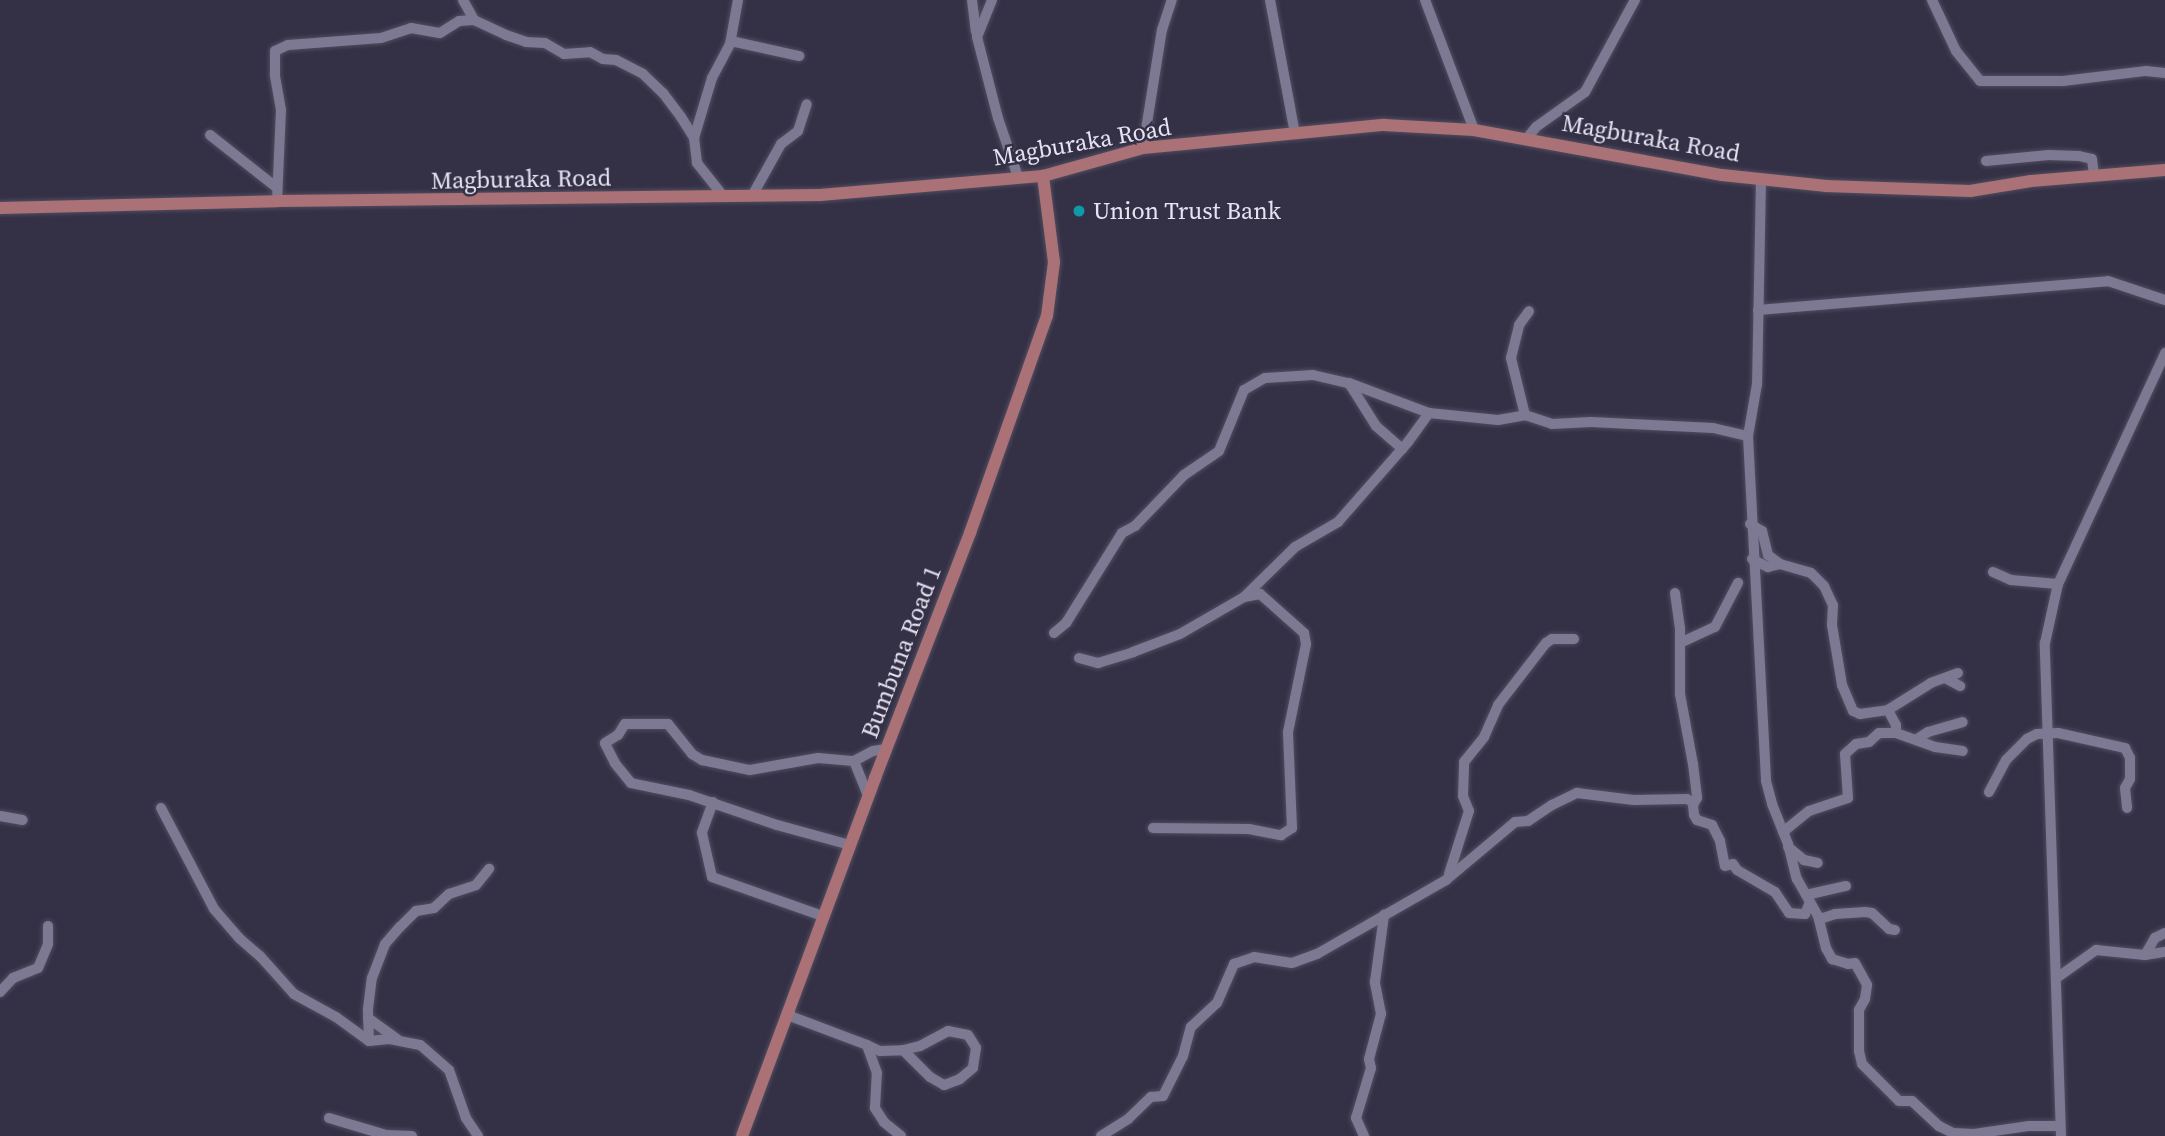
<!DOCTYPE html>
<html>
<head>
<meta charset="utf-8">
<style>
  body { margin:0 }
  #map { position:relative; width:2165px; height:1136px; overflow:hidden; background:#343046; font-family:"Source Serif 4",serif }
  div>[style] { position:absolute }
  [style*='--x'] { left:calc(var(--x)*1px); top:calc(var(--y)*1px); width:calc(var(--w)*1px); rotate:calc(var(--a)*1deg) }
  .roads { filter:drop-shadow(0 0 2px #514d5f) drop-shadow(0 0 2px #514d5f) }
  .minor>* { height:10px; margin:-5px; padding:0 5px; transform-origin:5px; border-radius:5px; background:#7d7992 }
  .major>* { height:12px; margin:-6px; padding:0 6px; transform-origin:6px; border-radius:6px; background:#aa7176 }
  .dots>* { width:19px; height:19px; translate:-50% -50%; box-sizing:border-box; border:4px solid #343046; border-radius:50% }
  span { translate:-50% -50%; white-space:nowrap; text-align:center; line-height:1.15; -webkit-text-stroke:5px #343046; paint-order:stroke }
  .street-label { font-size:24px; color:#e6e4f2 }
  .poi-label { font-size:24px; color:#e6e4f2 }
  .left { translate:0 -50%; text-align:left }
</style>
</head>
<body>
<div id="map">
  <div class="roads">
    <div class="minor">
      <i style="--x:463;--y:0;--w:23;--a:61"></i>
      <i style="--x:474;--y:20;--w:35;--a:25"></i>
      <i style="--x:506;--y:35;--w:21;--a:19"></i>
      <i style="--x:526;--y:42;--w:19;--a:3"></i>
      <i style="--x:545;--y:43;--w:22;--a:30"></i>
      <i style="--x:564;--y:54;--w:26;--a:-4"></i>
      <i style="--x:590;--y:52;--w:15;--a:28"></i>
      <i style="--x:603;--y:59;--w:13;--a:4"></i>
      <i style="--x:616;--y:60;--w:30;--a:27"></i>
      <i style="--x:643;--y:74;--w:28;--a:44"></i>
      <i style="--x:663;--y:93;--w:30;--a:53"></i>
      <i style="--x:681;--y:117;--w:25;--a:58"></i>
      <i style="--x:694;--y:138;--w:25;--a:83"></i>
      <i style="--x:697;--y:163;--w:43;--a:51.5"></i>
      <i style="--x:972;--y:0;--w:32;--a:83"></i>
      <i style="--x:992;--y:0;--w:40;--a:112"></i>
      <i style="--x:977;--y:37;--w:84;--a:75.5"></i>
      <i style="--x:998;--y:118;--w:62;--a:71.3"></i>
      <i style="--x:1270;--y:0;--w:135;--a:79.4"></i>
      <i style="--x:1425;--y:0;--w:139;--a:69.3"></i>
      <i style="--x:1932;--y:0;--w:56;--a:64.8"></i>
      <i style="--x:1956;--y:51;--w:38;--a:51"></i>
      <i style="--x:1980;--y:81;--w:83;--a:0"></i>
      <i style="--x:2063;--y:81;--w:84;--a:-6.9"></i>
      <i style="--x:2146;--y:71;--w:19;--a:6"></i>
      <i style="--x:731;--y:41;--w:70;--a:12.4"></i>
      <i style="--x:210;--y:135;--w:85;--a:38.3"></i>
      <i style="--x:1528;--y:137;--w:13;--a:-51"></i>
      <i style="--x:1536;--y:127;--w:60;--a:-35.5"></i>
      <i style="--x:1585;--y:92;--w:105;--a:-61.5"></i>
      <i style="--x:694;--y:138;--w:63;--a:-73.3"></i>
      <i style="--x:712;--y:78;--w:38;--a:-62"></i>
      <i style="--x:730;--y:44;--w:45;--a:-79.7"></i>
      <i style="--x:1143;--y:148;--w:120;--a:-80.9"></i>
      <i style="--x:1162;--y:30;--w:32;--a:-72"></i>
      <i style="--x:1986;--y:161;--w:63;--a:-5.4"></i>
      <i style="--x:2049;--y:155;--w:30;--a:2"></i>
      <i style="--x:2079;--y:156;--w:13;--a:13"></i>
      <i style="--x:2092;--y:159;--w:16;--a:83"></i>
      <i style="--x:1761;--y:179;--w:205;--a:91.1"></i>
      <i style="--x:1757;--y:384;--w:53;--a:99.8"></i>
      <i style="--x:1748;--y:436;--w:345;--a:87"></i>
      <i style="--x:1766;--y:781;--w:24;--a:75"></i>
      <i style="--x:1772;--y:804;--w:43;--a:68.2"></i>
      <i style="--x:1788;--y:844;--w:36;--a:76"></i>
      <i style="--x:1797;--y:879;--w:43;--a:60.4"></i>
      <i style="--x:1818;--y:916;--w:33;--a:76"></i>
      <i style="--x:1826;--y:948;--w:13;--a:61"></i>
      <i style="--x:1832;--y:959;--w:17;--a:17"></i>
      <i style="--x:1848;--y:964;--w:7;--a:-8"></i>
      <i style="--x:1855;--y:963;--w:25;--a:61"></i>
      <i style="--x:1867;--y:985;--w:14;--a:98"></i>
      <i style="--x:1865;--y:999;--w:13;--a:119"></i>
      <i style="--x:1859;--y:1010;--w:41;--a:90"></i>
      <i style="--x:1859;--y:1051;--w:13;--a:77"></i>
      <i style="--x:1862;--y:1064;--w:52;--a:45"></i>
      <i style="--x:1899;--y:1101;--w:13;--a:0"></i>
      <i style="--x:1912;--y:1101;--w:37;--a:43"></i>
      <i style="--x:1939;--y:1126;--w:16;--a:27"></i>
      <i style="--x:1953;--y:1133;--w:21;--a:3"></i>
      <i style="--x:1974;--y:1134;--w:56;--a:-8.3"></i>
      <i style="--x:2029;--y:1126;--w:31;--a:0"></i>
      <i style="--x:752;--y:196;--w:60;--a:-60.9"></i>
      <i style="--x:781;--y:144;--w:21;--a:-37"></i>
      <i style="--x:798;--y:131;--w:28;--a:-72"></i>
      <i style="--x:277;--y:201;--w:91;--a:-87.5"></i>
      <i style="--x:281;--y:110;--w:36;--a:-100"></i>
      <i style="--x:275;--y:75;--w:24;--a:-90"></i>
      <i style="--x:275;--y:51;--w:14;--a:-25"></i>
      <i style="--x:288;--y:45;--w:93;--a:-4.3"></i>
      <i style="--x:381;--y:38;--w:32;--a:-18"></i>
      <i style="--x:411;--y:28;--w:29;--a:10"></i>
      <i style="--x:440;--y:33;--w:22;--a:-32"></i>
      <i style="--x:459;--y:21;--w:15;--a:-4"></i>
      <i style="--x:1758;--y:310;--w:351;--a:-4.7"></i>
      <i style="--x:2108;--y:281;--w:60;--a:18.4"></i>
      <i style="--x:1349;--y:383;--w:85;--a:20.6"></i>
      <i style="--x:1525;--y:415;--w:59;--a:-103.8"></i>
      <i style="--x:1511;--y:358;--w:34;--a:-76"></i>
      <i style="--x:1519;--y:325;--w:17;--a:-54"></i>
      <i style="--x:1750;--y:524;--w:14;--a:30"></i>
      <i style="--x:1762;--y:531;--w:25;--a:76"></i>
      <i style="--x:1768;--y:555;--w:15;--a:37"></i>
      <i style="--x:1752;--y:559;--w:18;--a:27"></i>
      <i style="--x:1768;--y:567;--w:12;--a:-14"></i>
      <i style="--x:1780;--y:564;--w:32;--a:16"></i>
      <i style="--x:1811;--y:573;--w:18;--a:45"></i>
      <i style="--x:1824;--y:586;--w:21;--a:65"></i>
      <i style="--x:1833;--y:605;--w:20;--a:93"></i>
      <i style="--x:1832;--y:625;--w:61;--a:80.5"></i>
      <i style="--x:1842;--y:685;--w:28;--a:67"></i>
      <i style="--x:1853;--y:711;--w:8;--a:23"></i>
      <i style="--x:1860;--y:714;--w:28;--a:-8"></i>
      <i style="--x:1993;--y:572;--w:20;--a:24"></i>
      <i style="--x:2011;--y:580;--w:47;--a:4.9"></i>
      <i style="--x:1675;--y:593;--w:35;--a:82"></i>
      <i style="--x:1680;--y:628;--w:66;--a:90"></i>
      <i style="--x:1680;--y:694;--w:71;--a:79.5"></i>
      <i style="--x:1693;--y:764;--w:34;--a:83"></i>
      <i style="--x:1697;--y:798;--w:8;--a:120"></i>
      <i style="--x:1693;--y:805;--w:10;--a:84"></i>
      <i style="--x:1694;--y:815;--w:6;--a:59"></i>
      <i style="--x:1697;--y:820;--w:16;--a:18"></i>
      <i style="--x:1712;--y:825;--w:18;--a:63"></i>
      <i style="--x:1720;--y:841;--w:25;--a:79"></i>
      <i style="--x:1725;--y:866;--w:8;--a:-14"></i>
      <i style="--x:1733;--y:864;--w:7;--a:56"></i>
      <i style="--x:1737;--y:870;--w:44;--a:30.1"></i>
      <i style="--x:1775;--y:892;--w:25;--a:56"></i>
      <i style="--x:1789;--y:913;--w:16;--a:4"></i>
      <i style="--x:1805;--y:914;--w:13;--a:-67"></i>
      <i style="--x:1054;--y:633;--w:16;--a:-40"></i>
      <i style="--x:1066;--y:623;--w:106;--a:-58.1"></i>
      <i style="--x:1122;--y:533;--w:15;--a:-28"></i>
      <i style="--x:1135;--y:526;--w:71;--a:-46.1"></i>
      <i style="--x:1184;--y:475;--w:42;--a:-34.4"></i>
      <i style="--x:1219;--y:451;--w:66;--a:-67.7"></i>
      <i style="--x:1244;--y:390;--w:24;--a:-30"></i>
      <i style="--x:1265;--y:378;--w:48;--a:-3.6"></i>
      <i style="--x:1313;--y:375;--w:37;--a:13"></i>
      <i style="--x:1349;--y:383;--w:51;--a:57.9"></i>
      <i style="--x:1376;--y:426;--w:35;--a:41"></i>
      <i style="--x:1680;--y:643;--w:38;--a:-25"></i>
      <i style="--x:1715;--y:627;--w:50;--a:-62.4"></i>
      <i style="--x:1079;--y:658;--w:20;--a:15"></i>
      <i style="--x:1098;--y:663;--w:37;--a:-17"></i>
      <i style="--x:1133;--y:652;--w:50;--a:-21"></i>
      <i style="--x:1180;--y:634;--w:74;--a:-30"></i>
      <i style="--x:1244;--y:597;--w:71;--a:-44.4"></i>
      <i style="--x:1295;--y:547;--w:50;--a:-30.2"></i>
      <i style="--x:1338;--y:522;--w:106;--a:-48.8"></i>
      <i style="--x:1408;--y:442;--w:36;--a:-54"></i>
      <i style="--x:1429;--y:413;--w:69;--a:5.8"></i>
      <i style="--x:1498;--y:420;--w:27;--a:-10"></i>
      <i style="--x:1525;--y:415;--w:28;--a:18"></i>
      <i style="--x:1552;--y:424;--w:39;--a:-3"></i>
      <i style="--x:1591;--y:422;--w:122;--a:2.8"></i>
      <i style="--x:1713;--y:428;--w:36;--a:13"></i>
      <i style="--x:1958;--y:673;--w:29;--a:160"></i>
      <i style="--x:1931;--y:683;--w:51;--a:147.9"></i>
      <i style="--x:1888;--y:710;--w:17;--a:62"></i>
      <i style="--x:1896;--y:725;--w:8;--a:90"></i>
      <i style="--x:1896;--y:733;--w:41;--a:19.7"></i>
      <i style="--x:1935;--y:747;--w:28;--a:8"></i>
      <i style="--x:1947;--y:679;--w:15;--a:28"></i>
      <i style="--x:1917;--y:739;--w:13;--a:-32"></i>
      <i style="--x:1928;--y:732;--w:36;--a:-16"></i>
      <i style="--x:854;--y:761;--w:21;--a:-28"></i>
      <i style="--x:873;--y:751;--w:13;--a:-9"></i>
      <i style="--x:1989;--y:792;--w:36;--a:-62"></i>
      <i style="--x:2006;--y:760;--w:30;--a:-45"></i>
      <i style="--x:2027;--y:739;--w:11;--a:-27"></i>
      <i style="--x:2037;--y:734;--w:21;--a:-3"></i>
      <i style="--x:2058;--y:733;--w:69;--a:12.6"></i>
      <i style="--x:2125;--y:748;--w:11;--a:63"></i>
      <i style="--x:2130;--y:758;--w:21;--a:90"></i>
      <i style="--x:2130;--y:779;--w:10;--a:119"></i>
      <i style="--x:2125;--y:788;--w:20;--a:84"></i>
      <i style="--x:713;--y:802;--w:33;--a:110"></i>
      <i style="--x:702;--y:833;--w:45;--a:77.2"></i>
      <i style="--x:712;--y:877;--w:118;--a:19.4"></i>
      <i style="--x:161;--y:808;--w:114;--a:62.3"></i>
      <i style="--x:214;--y:909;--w:38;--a:49"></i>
      <i style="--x:239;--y:938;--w:28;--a:41"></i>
      <i style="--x:260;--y:956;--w:51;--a:48.2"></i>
      <i style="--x:294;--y:994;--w:48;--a:28.7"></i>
      <i style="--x:336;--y:1017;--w:41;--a:36"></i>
      <i style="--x:0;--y:816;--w:23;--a:10"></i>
      <i style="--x:1153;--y:828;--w:96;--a:0.6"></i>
      <i style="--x:1249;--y:829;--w:33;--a:11"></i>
      <i style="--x:1281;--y:835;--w:13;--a:-32"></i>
      <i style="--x:1292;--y:828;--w:96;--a:-92.4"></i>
      <i style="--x:1288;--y:732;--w:90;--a:-78.4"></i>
      <i style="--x:1306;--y:644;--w:11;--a:-100"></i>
      <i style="--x:1304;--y:633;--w:59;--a:-138.4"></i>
      <i style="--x:1260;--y:594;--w:15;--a:169"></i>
      <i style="--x:1783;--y:832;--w:33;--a:-39"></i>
      <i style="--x:1809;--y:811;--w:41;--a:-18.4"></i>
      <i style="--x:1848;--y:798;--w:44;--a:-93.9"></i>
      <i style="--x:1845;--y:754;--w:15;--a:-42"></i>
      <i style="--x:1856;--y:744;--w:13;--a:-9"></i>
      <i style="--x:1869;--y:742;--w:13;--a:-42"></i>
      <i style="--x:1879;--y:733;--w:17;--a:0"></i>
      <i style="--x:850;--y:845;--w:76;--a:-164.7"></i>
      <i style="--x:777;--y:825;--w:93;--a:-161.2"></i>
      <i style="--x:689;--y:795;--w:59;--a:-168.3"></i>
      <i style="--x:631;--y:783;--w:26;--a:-129"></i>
      <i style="--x:615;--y:763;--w:22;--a:-117"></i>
      <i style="--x:605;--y:743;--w:15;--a:-32"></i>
      <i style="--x:618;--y:735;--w:13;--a:-58"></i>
      <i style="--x:625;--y:724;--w:43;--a:0"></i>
      <i style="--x:668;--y:724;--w:38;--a:51"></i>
      <i style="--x:692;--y:754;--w:12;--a:31"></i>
      <i style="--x:702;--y:760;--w:49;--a:11.8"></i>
      <i style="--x:750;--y:770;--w:69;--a:-10"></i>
      <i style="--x:818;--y:758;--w:36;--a:5"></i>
      <i style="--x:854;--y:761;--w:37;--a:68"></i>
      <i style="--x:1788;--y:847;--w:21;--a:39"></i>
      <i style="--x:1804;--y:860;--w:14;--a:12"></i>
      <i style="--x:1449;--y:874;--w:66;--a:-72.4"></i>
      <i style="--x:1469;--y:811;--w:16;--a:-112"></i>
      <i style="--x:1463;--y:796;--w:34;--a:-88"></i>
      <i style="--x:1464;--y:762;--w:32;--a:-51"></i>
      <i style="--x:1484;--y:737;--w:35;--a:-66"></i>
      <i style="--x:1498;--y:705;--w:78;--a:-52.3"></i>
      <i style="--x:1546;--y:643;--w:7;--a:-34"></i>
      <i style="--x:1552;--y:639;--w:22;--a:0"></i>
      <i style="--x:1806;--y:895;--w:41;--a:-12.7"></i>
      <i style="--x:1820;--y:919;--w:16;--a:-18"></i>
      <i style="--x:1835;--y:914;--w:30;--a:-4"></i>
      <i style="--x:1865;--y:912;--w:7;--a:8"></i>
      <i style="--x:1872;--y:913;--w:23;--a:43"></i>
      <i style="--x:1889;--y:929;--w:6;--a:9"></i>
      <i style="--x:2145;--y:955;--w:20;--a:-60"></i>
      <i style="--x:2155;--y:938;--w:11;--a:-27"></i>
      <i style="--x:2058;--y:977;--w:47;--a:-35.4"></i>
      <i style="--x:2096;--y:950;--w:49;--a:5.8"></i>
      <i style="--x:2145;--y:955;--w:20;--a:-9"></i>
      <i style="--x:0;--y:992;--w:19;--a:-47"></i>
      <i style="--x:13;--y:978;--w:27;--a:-22"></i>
      <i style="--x:38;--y:968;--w:26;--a:-67"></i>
      <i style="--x:48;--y:944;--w:18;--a:-90"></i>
      <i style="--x:790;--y:1008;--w:8;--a:90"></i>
      <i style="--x:790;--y:1016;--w:82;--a:20.6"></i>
      <i style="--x:368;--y:1018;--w:36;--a:36"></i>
      <i style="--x:329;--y:1118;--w:59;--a:16.6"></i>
      <i style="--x:386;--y:1135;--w:26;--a:2"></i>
      <i style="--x:478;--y:1136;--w:22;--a:-124"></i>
      <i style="--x:466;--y:1118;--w:51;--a:-109.5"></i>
      <i style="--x:449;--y:1070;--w:38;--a:-139"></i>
      <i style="--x:420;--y:1045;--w:32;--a:-169"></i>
      <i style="--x:389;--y:1039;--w:20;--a:174"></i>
      <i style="--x:369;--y:1041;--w:32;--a:-92"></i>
      <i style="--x:368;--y:1009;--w:31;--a:-83"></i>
      <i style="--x:372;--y:978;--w:36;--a:-69"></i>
      <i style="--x:385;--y:944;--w:23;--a:-49"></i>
      <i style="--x:400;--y:927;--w:23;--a:-45"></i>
      <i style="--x:416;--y:911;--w:18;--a:-9"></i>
      <i style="--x:434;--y:908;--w:21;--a:-43"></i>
      <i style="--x:449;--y:894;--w:28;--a:-18"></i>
      <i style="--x:476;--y:885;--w:21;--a:-51"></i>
      <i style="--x:901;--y:1136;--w:22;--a:-141"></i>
      <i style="--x:884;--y:1122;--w:17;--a:-123"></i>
      <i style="--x:875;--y:1108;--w:35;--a:-87"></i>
      <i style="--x:877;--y:1073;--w:30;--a:-110"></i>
      <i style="--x:867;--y:1045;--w:14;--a:25"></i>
      <i style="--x:880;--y:1051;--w:23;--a:-2"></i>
      <i style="--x:903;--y:1050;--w:17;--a:-13"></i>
      <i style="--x:920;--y:1046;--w:32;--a:-28"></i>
      <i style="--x:948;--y:1031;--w:20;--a:11"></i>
      <i style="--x:968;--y:1035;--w:15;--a:58"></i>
      <i style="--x:976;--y:1048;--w:20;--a:99"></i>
      <i style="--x:973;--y:1068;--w:17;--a:140"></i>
      <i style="--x:960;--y:1079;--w:17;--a:159"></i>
      <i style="--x:944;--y:1085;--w:16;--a:-150"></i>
      <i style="--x:930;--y:1077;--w:38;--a:-135"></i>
      <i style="--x:1101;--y:1136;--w:32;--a:-32"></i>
      <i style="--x:1128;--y:1119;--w:32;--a:-44"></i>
      <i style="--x:1151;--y:1097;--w:12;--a:-5"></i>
      <i style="--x:1163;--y:1096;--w:45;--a:-63.4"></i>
      <i style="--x:1183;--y:1056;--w:30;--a:-75"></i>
      <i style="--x:1191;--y:1027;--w:35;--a:-43"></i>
      <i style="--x:1217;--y:1003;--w:43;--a:-66.4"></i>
      <i style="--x:1234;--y:964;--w:21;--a:-19"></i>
      <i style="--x:1254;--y:957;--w:38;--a:9"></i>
      <i style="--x:1292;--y:963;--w:27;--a:-20"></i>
      <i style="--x:1317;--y:954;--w:149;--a:-29.8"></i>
      <i style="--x:1446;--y:880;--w:90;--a:-40"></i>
      <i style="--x:1515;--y:822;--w:13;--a:-4"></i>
      <i style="--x:1528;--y:821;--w:29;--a:-34"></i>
      <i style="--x:1552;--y:805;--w:28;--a:-26"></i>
      <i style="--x:1577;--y:793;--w:57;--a:7"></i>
      <i style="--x:1634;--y:800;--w:53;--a:-1.1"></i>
      <i style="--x:1687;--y:799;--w:8;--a:30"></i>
      <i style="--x:1364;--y:1136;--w:20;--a:-114"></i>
      <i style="--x:1356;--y:1118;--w:52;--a:-73.3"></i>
      <i style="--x:1371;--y:1068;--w:9;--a:-103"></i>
      <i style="--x:1369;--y:1059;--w:47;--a:-75.1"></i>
      <i style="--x:1381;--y:1014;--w:33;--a:-101"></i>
      <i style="--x:1375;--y:982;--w:68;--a:-82.3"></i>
      <i style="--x:2061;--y:1136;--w:493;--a:-91.9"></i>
      <i style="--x:2045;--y:643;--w:60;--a:-77.6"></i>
      <i style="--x:2058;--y:584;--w:255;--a:-65.1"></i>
    </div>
    <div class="major">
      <i style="--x:0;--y:208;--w:277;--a:-1.4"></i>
      <i style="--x:277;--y:201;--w:543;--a:-0.63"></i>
      <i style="--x:820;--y:195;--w:224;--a:-4.9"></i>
      <i style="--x:1043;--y:176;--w:104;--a:-15.6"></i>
      <i style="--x:1143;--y:148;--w:242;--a:-5.5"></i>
      <i style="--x:1384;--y:125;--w:90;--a:3.2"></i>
      <i style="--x:1474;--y:130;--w:252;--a:10.3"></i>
      <i style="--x:1722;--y:175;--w:105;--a:6"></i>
      <i style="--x:1826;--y:186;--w:144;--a:2"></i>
      <i style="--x:1970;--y:191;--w:62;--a:-9.3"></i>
      <i style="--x:2031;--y:181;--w:134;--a:-4.7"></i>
      <i style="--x:742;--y:1136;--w:382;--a:-69.6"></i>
      <i style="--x:875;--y:778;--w:263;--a:-68.8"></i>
      <i style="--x:970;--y:533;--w:230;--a:-70.5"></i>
      <i style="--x:1047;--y:316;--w:54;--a:-82.6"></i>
      <i style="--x:1054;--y:262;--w:87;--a:-97.3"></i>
    </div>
  </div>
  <div class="dots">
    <i style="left:1079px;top:211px;background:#0f9aa8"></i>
  </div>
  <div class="street-label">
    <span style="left:1651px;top:138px;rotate:10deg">Magburaka Road</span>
    <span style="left:1082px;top:142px;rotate:-10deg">Magburaka Road</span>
    <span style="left:521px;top:179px;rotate:-1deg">Magburaka Road</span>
    <span style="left:901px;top:652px;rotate:-69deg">Bumbuna Road 1</span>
  </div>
  <div class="poi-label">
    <span class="left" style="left:1093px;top:211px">Union Trust Bank</span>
  </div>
</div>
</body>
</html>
